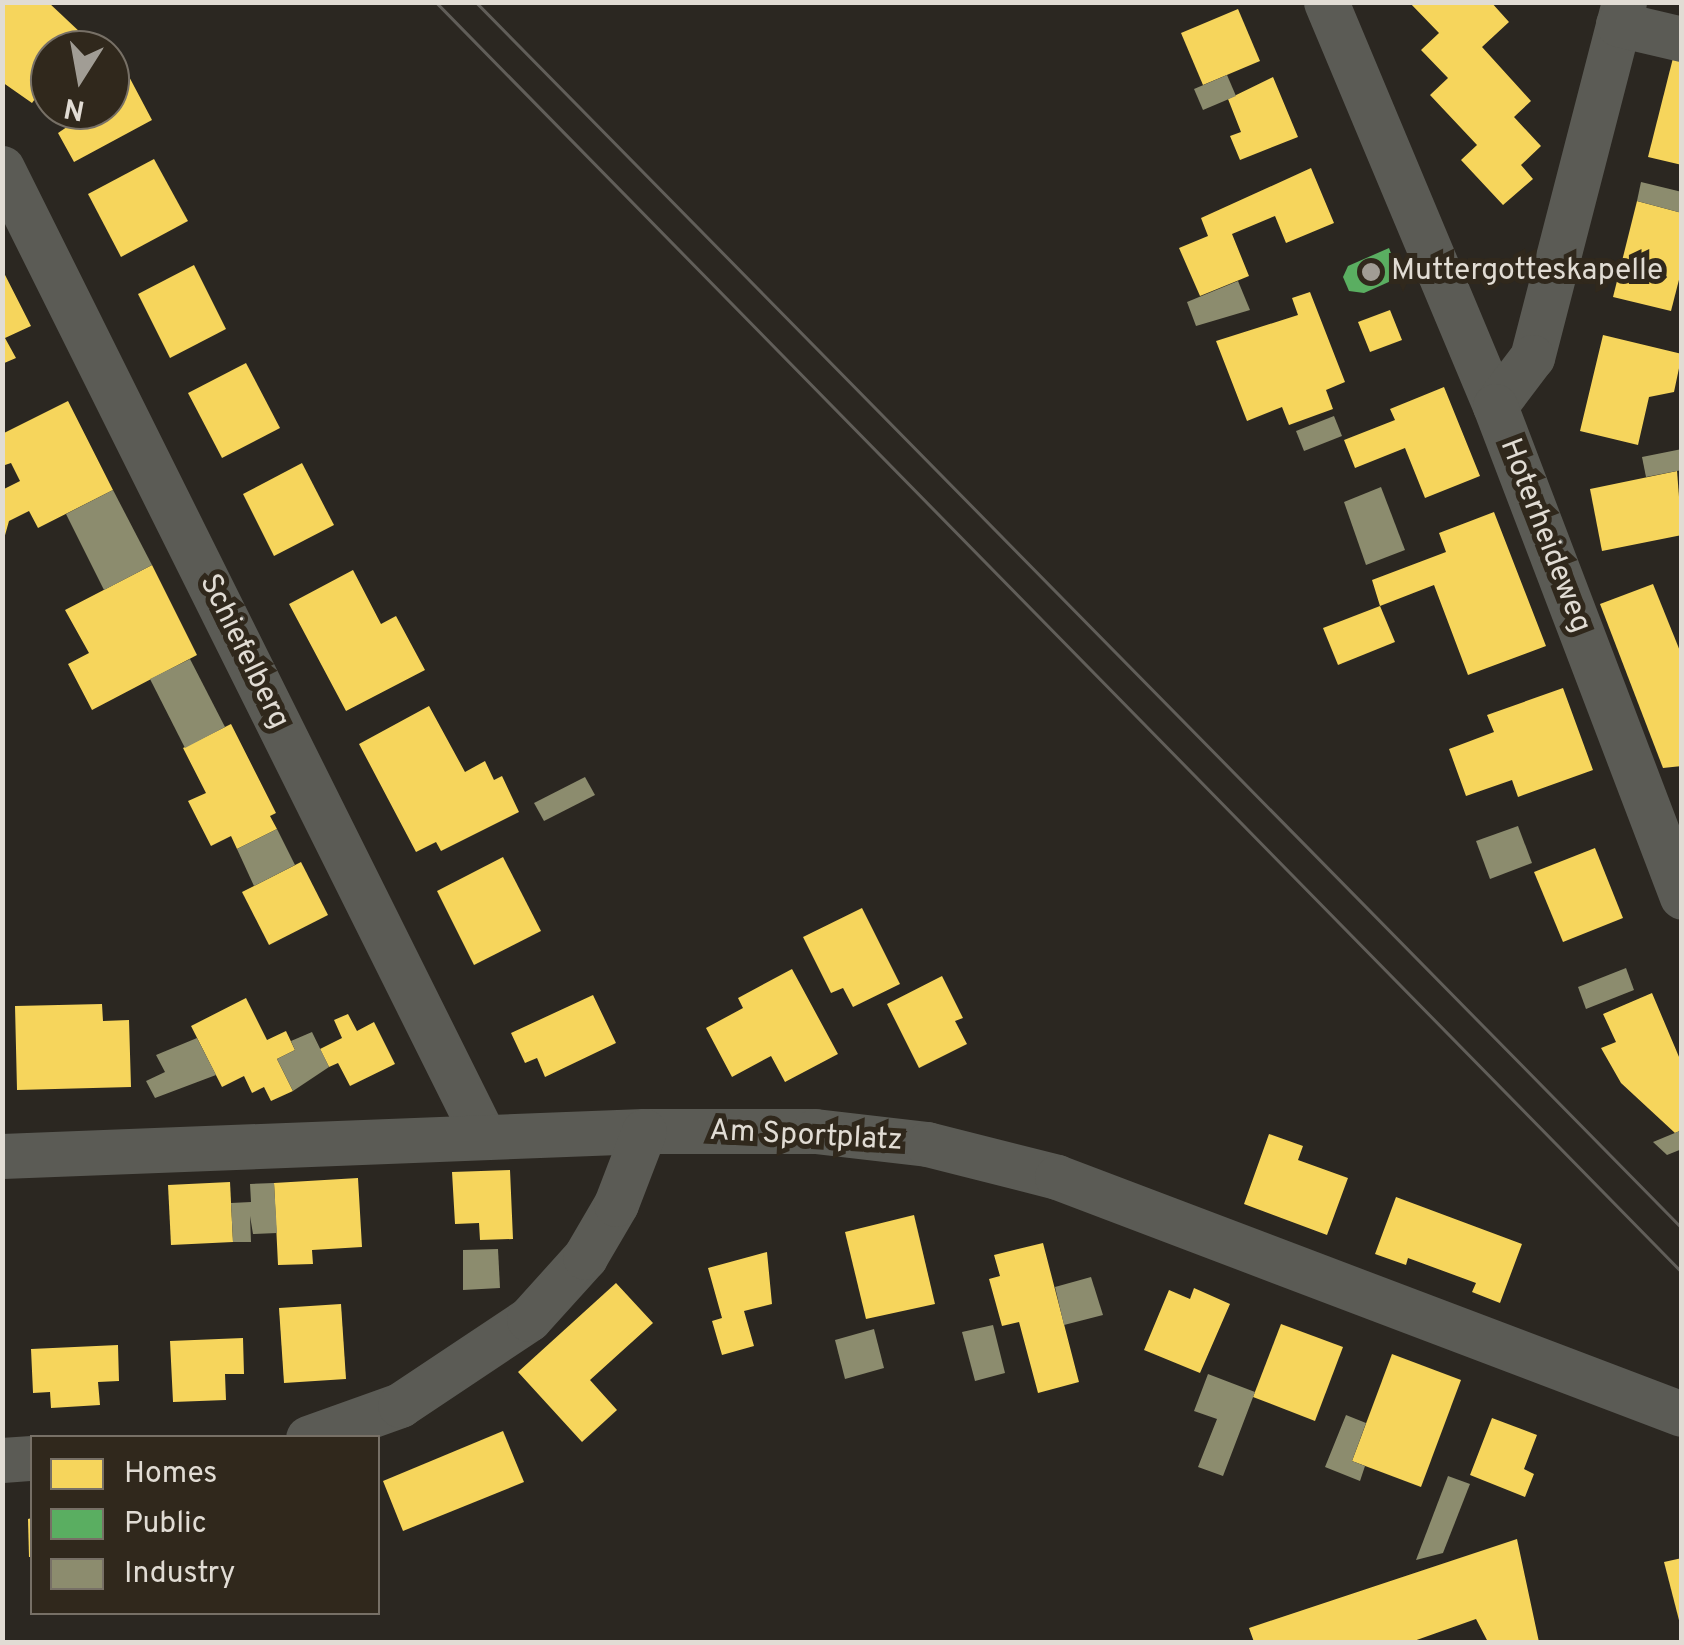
<!DOCTYPE html>
<html>
<head>
<meta charset="utf-8">
<style>
  body { margin:0 }
  #map { position:relative; width:1684px; height:1645px; overflow:hidden; background:#2b2721; font-family:Overpass,sans-serif }
  div>[style] { position:absolute }
  [style*='--x'] { left:calc(var(--x)*1px); top:calc(var(--y)*1px); width:calc(var(--w)*1px); rotate:calc(var(--a)*1deg) }
  .homes>* { inset:0; background:#f6d55c }
  .public>* { inset:0; background:#5aae61 }
  .industry>* { inset:0; background:#8c8c6e }
  .street>* { height:45px; margin:-22.5px; padding:0 22.5px; transform-origin:22.5px; border-radius:22.5px; background:#5b5b55 }
  .tram>* { height:2.5px; margin:-1.25px; padding:0 1.25px; transform-origin:1.25px; border-radius:1.25px; background:#615e59 }
  .dots>* { width:28px; height:28px; translate:-50% -50%; box-sizing:border-box; border:5px solid #30281c; border-radius:50% }
  span { translate:-50% -50%; white-space:nowrap; text-align:center; line-height:1.15; -webkit-text-stroke:10px #30281c; paint-order:stroke }
  .poi-label { font-size:30px; color:#e1dcd4 }
  .left { translate:0 -50%; text-align:left }
  .street-label { font-size:30px; color:#e1dcd4 }
  .frame { position:absolute; inset:0; border:5px solid #e1dcd4; pointer-events:none }
  .legend { position:absolute; left:30px; top:1435px; width:350px; height:180px; box-sizing:border-box; background:#30281c; border:2px solid #777066; margin:0; padding:12px 18px; list-style:none; font-size:30px; color:#e1dcd4 }
  .legend li { display:flex; align-items:center; gap:20px; height:50px }
  .legend b { width:50px; border:2px solid #777066 }
  .north { position:absolute; left:30px; top:30px; width:100px; height:100px; box-sizing:border-box; background:#30281c; border:2px solid #777066; border-radius:50%; rotate:191deg; font-size:28px; font-weight:700; line-height:40px; text-align:center; color:#e1dcd4 }
  .north::after { content:''; display:block; margin:auto; width:35px; height:45px; background:#a19d95; clip-path:polygon(50% 0,100% 100%,50% 72%,0 100%) }
</style>
</head>
<body>
<div id="map">
  <div class="homes">
    <i style="clip-path:polygon(2px 2px,48px 2px,82px 34px,71px 50px,50px 50px,50px 79px,32px 103px,2px 82px)"></i>
    <i style="clip-path:polygon(1409px 2px,1491px 2px,1509px 22px,1482px 47px,1531px 101px,1514px 117px,1541px 146px,1521px 165px,1533px 179px,1503px 205px,1461px 160px,1477px 145px,1430px 95px,1448px 78px,1421px 50px,1439px 33px)"></i>
    <i style="clip-path:polygon(1238px 9px,1260px 61px,1203px 85px,1181px 33px)"></i>
    <i style="clip-path:polygon(1673px 58px,1682px 60px,1682px 165px,1648px 157px)"></i>
    <i style="clip-path:polygon(125px 69px,152px 120px,74px 162px,58px 133px,92px 110px,110px 110px,110px 77px)"></i>
    <i style="clip-path:polygon(1273px 77px,1298px 137px,1240px 160px,1230px 136px,1241px 132px,1228px 99px)"></i>
    <i style="clip-path:polygon(154px 159px,188px 221px,121px 257px,88px 194px)"></i>
    <i style="clip-path:polygon(1311px 168px,1334px 223px,1286px 243px,1275px 216px,1232px 234px,1249px 276px,1200px 296px,1179px 248px,1208px 236px,1201px 218px)"></i>
    <i style="clip-path:polygon(1637px 201px,1682px 213px,1682px 268px,1671px 311px,1613px 297px)"></i>
    <i style="clip-path:polygon(194px 265px,226px 329px,170px 358px,138px 294px)"></i>
    <i style="clip-path:polygon(2px 269px,31px 326px,5px 338px,16px 358px,2px 364px)"></i>
    <i style="clip-path:polygon(1310px 292px,1345px 382px,1326px 390px,1333px 409px,1289px 425px,1282px 407px,1247px 421px,1216px 341px,1298px 315px,1292px 298px)"></i>
    <i style="clip-path:polygon(1390px 310px,1402px 340px,1370px 352px,1358px 322px)"></i>
    <i style="clip-path:polygon(1603px 335px,1682px 354px,1674px 392px,1649px 397px,1638px 445px,1580px 431px)"></i>
    <i style="clip-path:polygon(246px 363px,280px 428px,222px 458px,188px 393px)"></i>
    <i style="clip-path:polygon(1444px 387px,1480px 476px,1425px 498px,1405px 448px,1355px 468px,1344px 440px,1395px 420px,1390px 409px)"></i>
    <i style="clip-path:polygon(68px 401px,113px 490px,38px 528px,29px 511px,9px 521px,2px 546px,2px 490px,20px 481px,11px 463px,2px 466px,2px 434px)"></i>
    <i style="clip-path:polygon(302px 463px,334px 525px,274px 556px,243px 494px)"></i>
    <i style="clip-path:polygon(1677px 471px,1682px 535px,1602px 551px,1590px 489px)"></i>
    <i style="clip-path:polygon(1494px 512px,1546px 646px,1468px 675px,1434px 585px,1380px 606px,1372px 580px,1446px 552px,1439px 533px)"></i>
    <i style="clip-path:polygon(152px 565px,197px 655px,92px 710px,68px 664px,89px 653px,65px 610px)"></i>
    <i style="clip-path:polygon(353px 570px,381px 624px,396px 616px,425px 670px,346px 711px,289px 604px)"></i>
    <i style="clip-path:polygon(1653px 584px,1682px 656px,1682px 766px,1663px 768px,1600px 604px)"></i>
    <i style="clip-path:polygon(1380px 606px,1395px 642px,1338px 665px,1323px 628px)"></i>
    <i style="clip-path:polygon(1563px 688px,1593px 770px,1518px 797px,1512px 780px,1466px 796px,1449px 749px,1494px 732px,1487px 715px)"></i>
    <i style="clip-path:polygon(429px 706px,465px 772px,485px 761px,494px 780px,502px 776px,519px 812px,441px 851px,436px 842px,416px 852px,359px 744px)"></i>
    <i style="clip-path:polygon(231px 724px,276px 813px,270px 816px,277px 829px,237px 849px,231px 836px,211px 846px,188px 801px,206px 793px,183px 748px)"></i>
    <i style="clip-path:polygon(1595px 848px,1623px 918px,1563px 942px,1534px 872px)"></i>
    <i style="clip-path:polygon(503px 857px,541px 931px,474px 965px,437px 891px)"></i>
    <i style="clip-path:polygon(301px 862px,328px 915px,269px 945px,242px 892px)"></i>
    <i style="clip-path:polygon(862px 908px,900px 984px,853px 1007px,843px 988px,831px 993px,803px 937px)"></i>
    <i style="clip-path:polygon(792px 969px,838px 1054px,785px 1082px,771px 1056px,732px 1077px,706px 1028px,743px 1008px,738px 998px)"></i>
    <i style="clip-path:polygon(942px 976px,963px 1018px,955px 1021px,967px 1044px,919px 1068px,887px 1004px)"></i>
    <i style="clip-path:polygon(1652px 993px,1682px 1064px,1682px 1130px,1675px 1133px,1621px 1083px,1601px 1048px,1616px 1042px,1603px 1014px)"></i>
    <i style="clip-path:polygon(593px 995px,616px 1043px,545px 1077px,537px 1058px,525px 1063px,511px 1033px)"></i>
    <i style="clip-path:polygon(246px 998px,267px 1040px,286px 1031px,295px 1050px,277px 1059px,293px 1091px,271px 1101px,264px 1087px,252px 1093px,244px 1076px,222px 1087px,191px 1026px)"></i>
    <i style="clip-path:polygon(102px 1004px,103px 1021px,129px 1020px,131px 1087px,17px 1090px,15px 1006px)"></i>
    <i style="clip-path:polygon(348px 1014px,357px 1031px,374px 1022px,395px 1064px,350px 1086px,338px 1063px,329px 1067px,320px 1049px,342px 1038px,334px 1020px)"></i>
    <i style="clip-path:polygon(1269px 1134px,1303px 1146px,1298px 1160px,1348px 1178px,1327px 1235px,1244px 1204px)"></i>
    <i style="clip-path:polygon(510px 1170px,513px 1239px,480px 1240px,479px 1223px,455px 1224px,452px 1172px)"></i>
    <i style="clip-path:polygon(358px 1178px,362px 1247px,312px 1250px,313px 1264px,278px 1265px,274px 1183px)"></i>
    <i style="clip-path:polygon(230px 1182px,233px 1242px,171px 1245px,168px 1185px)"></i>
    <i style="clip-path:polygon(1396px 1197px,1522px 1244px,1500px 1303px,1472px 1292px,1476px 1283px,1408px 1258px,1406px 1265px,1375px 1254px)"></i>
    <i style="clip-path:polygon(914px 1215px,935px 1304px,866px 1319px,845px 1232px)"></i>
    <i style="clip-path:polygon(1043px 1243px,1079px 1382px,1038px 1393px,1019px 1322px,1002px 1326px,989px 1279px,1000px 1276px,994px 1255px)"></i>
    <i style="clip-path:polygon(767px 1252px,772px 1304px,744px 1311px,754px 1346px,722px 1355px,712px 1321px,722px 1318px,708px 1268px)"></i>
    <i style="clip-path:polygon(616px 1283px,653px 1323px,590px 1380px,617px 1410px,582px 1442px,518px 1372px)"></i>
    <i style="clip-path:polygon(1194px 1288px,1230px 1304px,1200px 1373px,1144px 1350px,1169px 1290px,1190px 1299px)"></i>
    <i style="clip-path:polygon(341px 1304px,346px 1379px,284px 1383px,279px 1308px)"></i>
    <i style="clip-path:polygon(1281px 1324px,1343px 1347px,1315px 1421px,1253px 1397px)"></i>
    <i style="clip-path:polygon(243px 1338px,244px 1374px,225px 1374px,226px 1400px,173px 1402px,170px 1341px)"></i>
    <i style="clip-path:polygon(118px 1345px,119px 1381px,98px 1382px,100px 1405px,51px 1408px,50px 1392px,33px 1393px,31px 1349px)"></i>
    <i style="clip-path:polygon(1392px 1354px,1461px 1380px,1421px 1487px,1352px 1461px)"></i>
    <i style="clip-path:polygon(1492px 1418px,1537px 1435px,1524px 1469px,1534px 1474px,1525px 1497px,1470px 1475px)"></i>
    <i style="clip-path:polygon(503px 1431px,524px 1482px,403px 1531px,383px 1481px)"></i>
    <i style="clip-path:polygon(32px 1518px,32px 1557px,29px 1557px,28px 1519px)"></i>
    <i style="clip-path:polygon(1517px 1539px,1539px 1642px,1488px 1642px,1476px 1619px,1411px 1642px,1254px 1642px,1249px 1628px)"></i>
    <i style="clip-path:polygon(1682px 1558px,1682px 1624px,1680px 1624px,1664px 1562px)"></i>
  </div>
  <div class="public">
    <i style="clip-path:polygon(1389px 248px,1400px 277px,1364px 293px,1349px 291px,1343px 277px,1348px 266px)"></i>
  </div>
  <div class="industry">
    <i style="clip-path:polygon(1227px 75px,1236px 96px,1203px 110px,1194px 89px)"></i>
    <i style="clip-path:polygon(1641px 182px,1682px 192px,1682px 213px,1637px 201px)"></i>
    <i style="clip-path:polygon(1238px 281px,1250px 310px,1196px 326px,1187px 302px)"></i>
    <i style="clip-path:polygon(1334px 416px,1342px 436px,1304px 451px,1296px 431px)"></i>
    <i style="clip-path:polygon(1682px 449px,1682px 470px,1646px 477px,1642px 457px)"></i>
    <i style="clip-path:polygon(1381px 487px,1405px 550px,1366px 565px,1344px 502px)"></i>
    <i style="clip-path:polygon(113px 490px,152px 565px,104px 590px,66px 514px)"></i>
    <i style="clip-path:polygon(190px 659px,225px 727px,185px 748px,150px 679px)"></i>
    <i style="clip-path:polygon(585px 777px,595px 795px,544px 821px,534px 803px)"></i>
    <i style="clip-path:polygon(1518px 826px,1532px 863px,1490px 879px,1476px 841px)"></i>
    <i style="clip-path:polygon(277px 829px,295px 865px,254px 886px,237px 849px)"></i>
    <i style="clip-path:polygon(1626px 968px,1634px 990px,1586px 1009px,1578px 987px)"></i>
    <i style="clip-path:polygon(312px 1032px,329px 1067px,293px 1091px,277px 1059px,295px 1050px,291px 1041px)"></i>
    <i style="clip-path:polygon(197px 1038px,216px 1075px,155px 1098px,146px 1081px,165px 1072px,156px 1055px)"></i>
    <i style="clip-path:polygon(1682px 1130px,1682px 1149px,1667px 1155px,1653px 1142px)"></i>
    <i style="clip-path:polygon(274px 1183px,277px 1233px,253px 1234px,250px 1216px,251px 1242px,233px 1242px,231px 1203px,251px 1202px,250px 1184px)"></i>
    <i style="clip-path:polygon(498px 1249px,500px 1288px,463px 1290px,463px 1250px)"></i>
    <i style="clip-path:polygon(1091px 1277px,1103px 1315px,1064px 1325px,1055px 1287px)"></i>
    <i style="clip-path:polygon(993px 1325px,1005px 1373px,975px 1381px,962px 1332px)"></i>
    <i style="clip-path:polygon(874px 1329px,884px 1368px,845px 1379px,835px 1340px)"></i>
    <i style="clip-path:polygon(1208px 1374px,1255px 1392px,1223px 1476px,1198px 1467px,1217px 1419px,1194px 1411px)"></i>
    <i style="clip-path:polygon(1346px 1415px,1366px 1423px,1352px 1461px,1365px 1466px,1360px 1481px,1325px 1467px)"></i>
    <i style="clip-path:polygon(1448px 1476px,1470px 1484px,1443px 1553px,1416px 1560px)"></i>
  </div>
  <div class="street">
    <i style="--x:1326;--y:2;--w:438;--a:67.3"></i>
    <i style="--x:1624;--y:2;--w:367;--a:104.5"></i>
    <i style="--x:1532;--y:357;--w:61;--a:127.1"></i>
    <i style="--x:1495;--y:406;--w:525;--a:69.15"></i>
    <i style="--x:1618;--y:24;--w:66;--a:13.2"></i>
    <i style="--x:2;--y:168;--w:1080;--a:63.55"></i>
    <i style="--x:2;--y:1156;--w:642;--a:-2.23"></i>
    <i style="--x:644;--y:1131;--w:171;--a:0"></i>
    <i style="--x:815;--y:1131;--w:113;--a:6.6"></i>
    <i style="--x:927;--y:1144;--w:134;--a:14.2"></i>
    <i style="--x:1057;--y:1177;--w:668;--a:20.77"></i>
    <i style="--x:308;--y:1438;--w:98;--a:-19.7"></i>
    <i style="--x:400;--y:1405;--w:155;--a:-33.7"></i>
    <i style="--x:529;--y:1319;--w:84;--a:-47.9"></i>
    <i style="--x:585;--y:1257;--w:61;--a:-59.7"></i>
    <i style="--x:616;--y:1204;--w:78;--a:-69"></i>
    <i style="--x:2;--y:1460;--w:30;--a:-4"></i>
  </div>
  <div class="tram">
    <i style="--x:436;--y:2;--w:1779;--a:45.55"></i>
    <i style="--x:476;--y:2;--w:1720;--a:45.47"></i>
  </div>
  <div class="dots">
    <i style="left:1371px;top:272px;background:#a19d95"></i>
  </div>
  <div class="poi-label">
    <span class="left" style="left:1391px;top:272px">Muttergotteskapelle</span>
  </div>
  <div class="street-label">
    <span style="left:1544px;top:536px;rotate:69deg">Hoterheideweg</span>
    <span style="left:243px;top:652px;rotate:64deg">Schiefelberg</span>
    <span style="left:806px;top:1137px;rotate:3deg">Am Sportplatz</span>
  </div>
  <div class="frame"></div>
  <ul class="legend">
  <li><b style="height:28px;background:#f6d55c"></b>Homes</li>
  <li><b style="height:28px;background:#5aae61"></b>Public</li>
  <li><b style="height:28px;background:#8c8c6e"></b>Industry</li>
  </ul>
  <div class="north">N</div>
</div>
</body>
</html>
